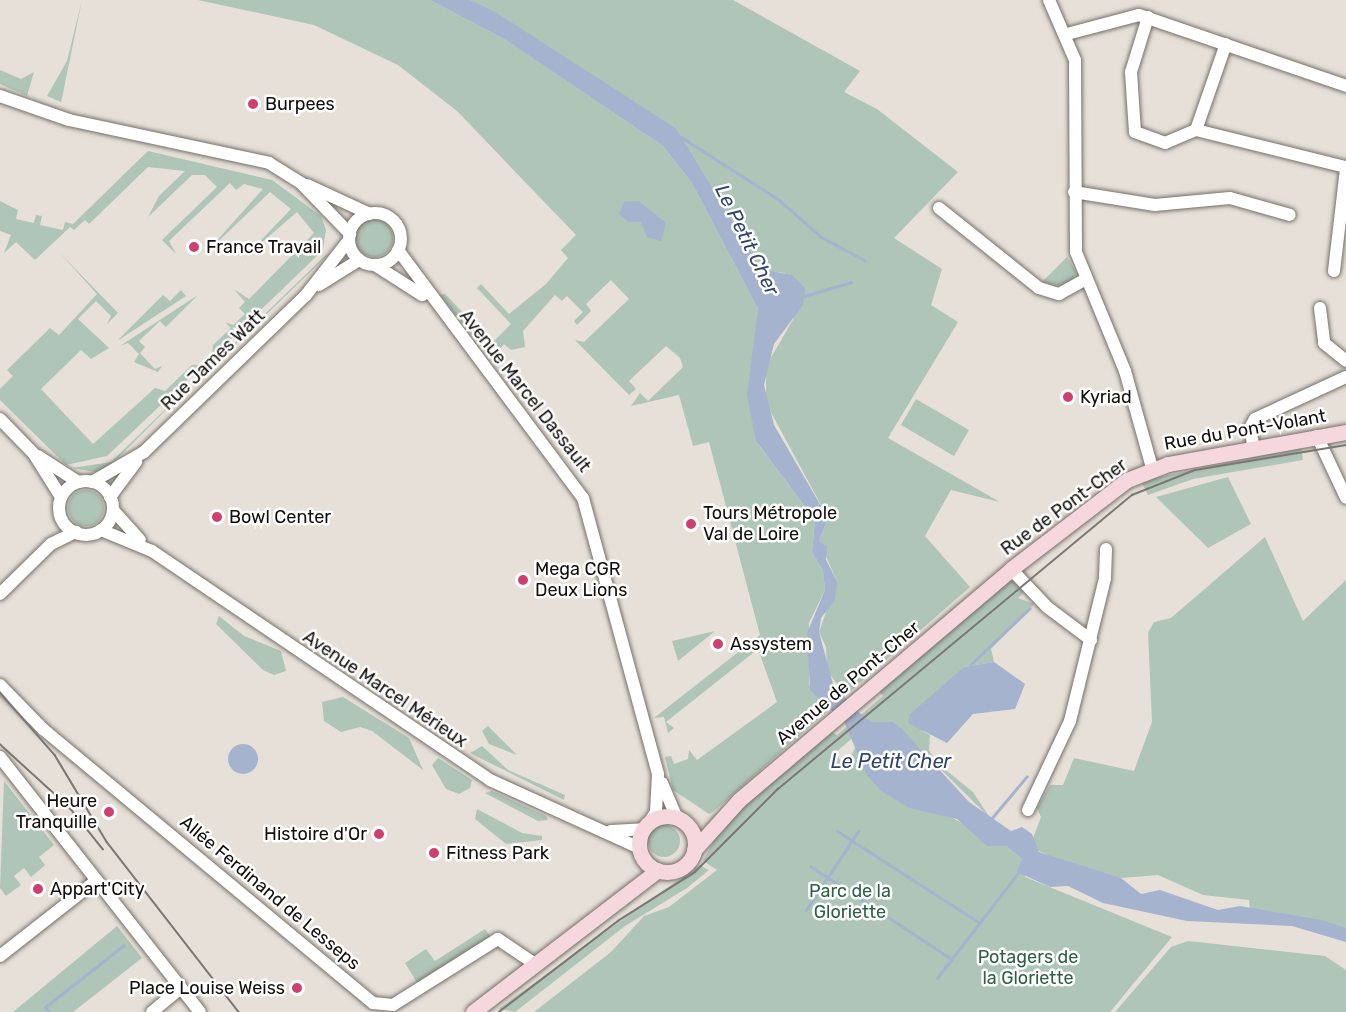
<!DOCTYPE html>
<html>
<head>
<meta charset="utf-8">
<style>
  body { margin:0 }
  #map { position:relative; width:1346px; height:1012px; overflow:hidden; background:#e6e0d8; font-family:Rubik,sans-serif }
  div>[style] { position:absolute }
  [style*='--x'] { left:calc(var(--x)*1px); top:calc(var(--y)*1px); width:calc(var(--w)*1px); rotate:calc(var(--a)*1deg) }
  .green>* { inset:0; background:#afc5b7 }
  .round { border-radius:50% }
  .water>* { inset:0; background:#a5b3cf }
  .stream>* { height:3px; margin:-1.5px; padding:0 1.5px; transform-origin:1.5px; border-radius:1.5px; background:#a5b3cf }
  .roads { filter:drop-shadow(0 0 2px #757069) drop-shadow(0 0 2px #757069) }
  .minor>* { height:12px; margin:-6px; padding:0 6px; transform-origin:6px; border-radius:6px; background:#fff }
  .minor>.ring { margin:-6px; padding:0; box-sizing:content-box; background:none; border:12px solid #fff; border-radius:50% }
  .major>* { height:15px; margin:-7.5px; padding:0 7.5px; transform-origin:7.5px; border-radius:7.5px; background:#f6d7de }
  .major>.ring { margin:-7.5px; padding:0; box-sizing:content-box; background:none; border:15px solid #f6d7de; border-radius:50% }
  .tram>* { height:1.5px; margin:-0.75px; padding:0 0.75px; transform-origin:0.75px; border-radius:0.75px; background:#7b7772 }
  .dots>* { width:16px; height:16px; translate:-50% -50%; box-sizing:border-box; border:3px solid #fff; border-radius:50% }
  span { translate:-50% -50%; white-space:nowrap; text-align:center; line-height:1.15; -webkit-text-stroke:5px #fff; paint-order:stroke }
  .poi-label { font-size:18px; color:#110f0d }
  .left { translate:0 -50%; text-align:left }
  .right { translate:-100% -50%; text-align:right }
  .street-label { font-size:18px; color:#110f0d }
  .park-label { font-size:18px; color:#2d6044 }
  .water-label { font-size:20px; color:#31446c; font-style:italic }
</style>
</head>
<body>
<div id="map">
  <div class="green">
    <i style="clip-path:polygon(82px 0,62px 98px,61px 102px,47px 96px,67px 61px)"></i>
    <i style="clip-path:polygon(198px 0,430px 0,504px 39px,663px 146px,692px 183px,758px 309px,751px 414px,758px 444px,815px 520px,812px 552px,823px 571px,825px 590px,809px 623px,809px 685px,832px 707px,713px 812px,709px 814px,673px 790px,665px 757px,671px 756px,674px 764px,688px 759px,689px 750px,697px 760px,777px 702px,758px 649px,666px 722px,674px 728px,668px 733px,664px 717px,654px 718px,760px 635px,709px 442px,693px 446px,679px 395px,631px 406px,640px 393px,648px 401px,683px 367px,680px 358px,666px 346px,629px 381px,636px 389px,629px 395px,575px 340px,584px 342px,629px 299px,611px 280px,586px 304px,591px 311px,577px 325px,574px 321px,583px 312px,567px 296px,562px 301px,555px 295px,523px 331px,525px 347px,511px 350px,504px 344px,499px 350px,504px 356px,495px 364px,440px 295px,445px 294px,492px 343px,511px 324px,477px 288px,481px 284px,509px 314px,546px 284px,568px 258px,561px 250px,576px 235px,457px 111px,398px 65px,314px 25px)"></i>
    <i style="clip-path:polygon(470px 0,733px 0,860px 71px,844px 92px,877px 109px,958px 172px,894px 238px,942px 269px,931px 305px,958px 322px,888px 438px,1000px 502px,951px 490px,925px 536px,970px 587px,846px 695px,827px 671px,826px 647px,819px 632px,837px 581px,819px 541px,828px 518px,766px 403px,766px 366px,794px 318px,785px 273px,761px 270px,677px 129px)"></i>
    <i style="clip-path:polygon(0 70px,21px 79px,34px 72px,27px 96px,0 84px)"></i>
    <i style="clip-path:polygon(148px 151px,272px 180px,321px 216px,326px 230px,323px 250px,212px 357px,213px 345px,231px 328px,225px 322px,233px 325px,245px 314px,239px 308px,245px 302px,234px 289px,249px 299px,314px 233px,297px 212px,244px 258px,291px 209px,270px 192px,205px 254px,263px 189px,244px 184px,236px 190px,230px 183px,169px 241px,176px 254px,162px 240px,217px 187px,205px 175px,192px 175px,148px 217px,159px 196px,185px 171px,148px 167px,89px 224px,85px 220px,74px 230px,70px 227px,35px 260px,16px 242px,4px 253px,11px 235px,0 231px,0 201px,18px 210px,16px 219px,34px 223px,36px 215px,42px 216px,40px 225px,63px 230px,65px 222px,73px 224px)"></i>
    <i class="round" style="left:355px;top:219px;width:38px;height:38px"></i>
    <i style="clip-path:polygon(59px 252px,118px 313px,107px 324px,111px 316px,96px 301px,78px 319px,109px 348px,91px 359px,81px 350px,41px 389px,93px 444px,155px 388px,165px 391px,192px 365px,204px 364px,107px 456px,66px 465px,0 400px,0 389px,13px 376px,7px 370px,50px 328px,59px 335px,97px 294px)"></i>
    <i style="clip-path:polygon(329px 254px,217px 362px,216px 361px,326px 255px)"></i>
    <i style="clip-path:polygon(1067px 257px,1076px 272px,1073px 281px,1061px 286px,1042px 282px)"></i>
    <i style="clip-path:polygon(181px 290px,186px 296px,117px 341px,163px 295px,170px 301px)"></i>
    <i style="clip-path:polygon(198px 295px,166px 327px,160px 321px,139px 341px,145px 347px,140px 353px,155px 369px,162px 366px,158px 372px,134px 362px,139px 354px,128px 343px,120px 346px)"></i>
    <i style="clip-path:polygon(207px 369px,109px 467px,95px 472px,72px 468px,111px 462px)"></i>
    <i style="clip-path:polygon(916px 399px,969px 430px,954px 456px,901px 425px)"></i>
    <i style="clip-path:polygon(1301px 447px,1303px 460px,1193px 479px,1148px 495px,1141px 481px)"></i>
    <i style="clip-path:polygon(1228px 477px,1251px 524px,1208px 548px,1156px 497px)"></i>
    <i class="round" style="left:68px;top:490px;width:36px;height:36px"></i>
    <i style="clip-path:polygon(1265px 537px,1303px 621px,1346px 580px,1346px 928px,1258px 912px,1250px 909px,1249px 900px,1203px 895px,1158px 875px,1121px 878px,1065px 863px,1039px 851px,1032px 841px,1041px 817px,1037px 808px,1050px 785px,1063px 785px,1074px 758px,1134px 771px,1152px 722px,1148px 633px,1154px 622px,1171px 618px)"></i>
    <i style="clip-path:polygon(1005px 581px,1015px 581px,1025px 591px,1018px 598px,1034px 604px,991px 649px,994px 662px,964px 667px,923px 731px,930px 735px,929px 750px,937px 763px,973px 792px,990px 818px,893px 722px,871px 722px,835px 753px,845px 767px,857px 744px,859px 755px,909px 808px,944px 813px,972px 829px,987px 846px,1006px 846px,1022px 859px,1025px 877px,1172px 937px,1110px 1012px,534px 1012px,611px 952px,644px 916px,669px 907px,717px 870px,703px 861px,723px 824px,830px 731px,837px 735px,883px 696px,878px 690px)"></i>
    <i style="clip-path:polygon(219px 616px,244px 636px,281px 651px,286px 671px,274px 675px,263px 670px,216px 624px)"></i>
    <i style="clip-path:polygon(715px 631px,678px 661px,672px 641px)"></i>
    <i style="clip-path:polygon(343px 697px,409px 738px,423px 770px,372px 731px,360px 727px,341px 732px,324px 721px,322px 702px)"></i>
    <i style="clip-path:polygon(488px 726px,517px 755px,489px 744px,482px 731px)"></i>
    <i style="clip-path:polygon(482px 746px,508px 770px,565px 795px,564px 800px,470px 753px)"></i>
    <i style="clip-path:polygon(438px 758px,472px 780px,470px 788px,459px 794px,446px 789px,432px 765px)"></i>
    <i style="clip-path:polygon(4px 781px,54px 845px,39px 857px,45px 865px,31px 877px,24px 868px,14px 876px,21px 885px,6px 896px,0 888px)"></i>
    <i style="clip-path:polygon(492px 791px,546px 816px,548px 820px,538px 821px,485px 793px)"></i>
    <i style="clip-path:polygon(477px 809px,522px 833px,542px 836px,542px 840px,506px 844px,475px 819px)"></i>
    <i class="round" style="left:648px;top:825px;width:32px;height:32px"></i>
    <i style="clip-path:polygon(699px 865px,709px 870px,687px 888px,625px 926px,515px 1012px,498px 1009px)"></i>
    <i style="clip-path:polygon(117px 926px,142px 958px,73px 1012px,13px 1012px)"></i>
    <i style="clip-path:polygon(485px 929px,491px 937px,418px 984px,405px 963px,426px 949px,435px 961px)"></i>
    <i style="clip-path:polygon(1188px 941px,1325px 956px,1346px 970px,1346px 1012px,1115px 1012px,1171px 947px)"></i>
  </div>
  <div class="water">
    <i style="clip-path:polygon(430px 0,470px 0,495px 12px,677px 129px,761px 269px,792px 275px,805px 288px,803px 305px,774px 344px,764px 385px,774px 425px,828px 518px,819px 541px,827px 547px,826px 560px,837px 581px,835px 600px,821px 618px,819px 632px,833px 684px,857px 711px,871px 722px,893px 722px,902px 729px,969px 802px,1011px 831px,1022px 827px,1032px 834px,1039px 852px,1121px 878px,1141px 894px,1160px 890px,1218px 910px,1240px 906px,1321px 920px,1346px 928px,1346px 942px,1292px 926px,1187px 921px,1103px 903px,1068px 886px,1050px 887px,1017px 872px,1022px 859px,1006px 846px,987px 846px,957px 819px,909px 808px,881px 791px,867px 775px,844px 722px,810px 690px,807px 633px,825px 590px,823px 571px,812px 552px,815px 520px,756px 441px,747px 395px,758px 309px,692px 183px,663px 146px,504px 39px)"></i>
    <i style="clip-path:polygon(639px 201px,666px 223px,661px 241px,647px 237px,641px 222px,628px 222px,619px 214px,624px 202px)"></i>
    <i style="clip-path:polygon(994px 662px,1025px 684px,1015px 709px,973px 714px,947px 743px,908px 723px,910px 714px,964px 667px)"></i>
    <i class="round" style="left:228px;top:744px;width:30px;height:30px"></i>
  </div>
  <div class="stream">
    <i style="--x:681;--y:137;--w:117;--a:32.7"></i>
    <i style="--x:779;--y:200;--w:56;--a:41.4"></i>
    <i style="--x:821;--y:237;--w:49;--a:28.1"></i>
    <i style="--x:804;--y:296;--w:49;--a:-16.6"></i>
    <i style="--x:971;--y:664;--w:81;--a:-43.5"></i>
    <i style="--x:990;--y:820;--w:57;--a:-49.9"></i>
    <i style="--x:837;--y:831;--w:168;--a:32.8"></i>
    <i style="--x:810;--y:866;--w:168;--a:33.3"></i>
    <i style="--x:806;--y:910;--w:95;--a:-56.6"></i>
    <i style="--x:937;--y:978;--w:133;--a:-52.4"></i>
    <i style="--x:49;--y:1012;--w:6;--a:-129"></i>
    <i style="--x:45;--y:1007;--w:100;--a:-38.1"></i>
  </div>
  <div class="roads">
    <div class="minor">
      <i style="--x:1049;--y:0;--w:65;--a:66.6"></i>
      <i style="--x:1075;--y:60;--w:192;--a:89.7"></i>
      <i style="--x:1076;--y:252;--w:129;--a:67.6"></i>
      <i style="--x:1125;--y:371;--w:101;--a:74.4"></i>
      <i style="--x:1148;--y:17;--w:58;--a:107.2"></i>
      <i style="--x:1131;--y:72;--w:60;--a:86.2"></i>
      <i style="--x:1135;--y:132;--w:32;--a:20"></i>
      <i style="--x:1165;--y:143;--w:34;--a:-23"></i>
      <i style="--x:1067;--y:34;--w:74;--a:-14.8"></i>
      <i style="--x:1139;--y:15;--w:219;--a:18.9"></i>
      <i style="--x:0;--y:96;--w:73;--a:19.2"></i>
      <i style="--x:69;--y:120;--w:205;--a:12.1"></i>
      <i style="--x:269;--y:163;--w:38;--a:32"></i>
      <i style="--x:301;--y:183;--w:71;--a:46.1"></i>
      <i style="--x:1196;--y:130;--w:154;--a:13.9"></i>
      <i style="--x:1196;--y:130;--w:91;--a:-70.8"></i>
      <i style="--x:307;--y:185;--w:69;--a:24.7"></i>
      <i style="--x:1074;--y:192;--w:82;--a:9.1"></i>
      <i style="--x:1155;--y:205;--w:75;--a:-5.3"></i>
      <i style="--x:1230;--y:198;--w:62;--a:15.8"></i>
      <i style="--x:939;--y:208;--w:128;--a:38.7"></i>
      <i style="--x:1039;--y:288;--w:21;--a:17"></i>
      <i style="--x:1059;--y:294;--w:31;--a:-29"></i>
      <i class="ring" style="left:349px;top:213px;width:40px;height:40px"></i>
      <i style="--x:398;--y:250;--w:309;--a:53.3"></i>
      <i style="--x:583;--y:498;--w:286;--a:74.8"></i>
      <i style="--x:658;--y:774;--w:38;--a:93"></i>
      <i style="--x:656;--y:812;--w:13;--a:122"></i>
      <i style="--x:375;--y:265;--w:56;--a:32.6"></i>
      <i style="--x:1334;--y:271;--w:103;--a:-83.3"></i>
      <i style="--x:319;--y:285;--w:47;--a:-32"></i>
      <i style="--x:1320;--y:308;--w:35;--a:83"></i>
      <i style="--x:1324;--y:343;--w:28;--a:39"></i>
      <i style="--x:0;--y:419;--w:49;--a:45.8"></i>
      <i style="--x:34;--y:454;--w:51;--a:57.9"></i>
      <i style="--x:1317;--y:436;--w:68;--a:64.9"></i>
      <i style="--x:1254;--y:449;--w:21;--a:-101"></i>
      <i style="--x:1250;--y:428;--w:10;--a:-61"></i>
      <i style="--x:1255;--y:419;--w:100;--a:-24.8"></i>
      <i style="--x:38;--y:456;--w:48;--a:33"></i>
      <i class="ring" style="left:59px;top:481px;width:42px;height:42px"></i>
      <i style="--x:92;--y:482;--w:60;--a:-30"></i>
      <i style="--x:144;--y:452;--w:226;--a:-44.1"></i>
      <i style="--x:306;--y:295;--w:70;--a:-52"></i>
      <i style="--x:110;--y:497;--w:44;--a:-53.4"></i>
      <i style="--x:113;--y:510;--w:40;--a:48"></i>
      <i style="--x:101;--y:530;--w:55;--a:22.4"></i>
      <i style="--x:152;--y:551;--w:408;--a:34.1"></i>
      <i style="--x:490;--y:780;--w:165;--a:24.4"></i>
      <i style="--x:1011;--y:569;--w:52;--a:46.5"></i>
      <i style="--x:1047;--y:607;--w:55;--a:36.9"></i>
      <i style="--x:0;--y:594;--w:71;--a:-44.4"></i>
      <i style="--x:51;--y:544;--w:28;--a:-26"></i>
      <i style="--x:0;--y:685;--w:62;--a:45.7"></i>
      <i style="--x:43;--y:729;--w:429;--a:39.7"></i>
      <i style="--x:373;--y:1003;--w:20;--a:6"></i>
      <i style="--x:393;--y:1005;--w:124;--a:-32.2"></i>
      <i style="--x:498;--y:939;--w:45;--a:34"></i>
      <i style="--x:0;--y:757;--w:324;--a:51.9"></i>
      <i style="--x:662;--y:783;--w:38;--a:67"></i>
      <i style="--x:1028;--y:810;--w:98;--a:-64.7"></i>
      <i style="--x:1070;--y:721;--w:147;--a:-76.2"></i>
      <i style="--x:1105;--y:578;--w:29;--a:-88"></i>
      <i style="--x:611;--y:831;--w:33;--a:-3"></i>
      <i style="--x:0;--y:956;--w:123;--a:-38.1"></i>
      <i style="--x:152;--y:1012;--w:38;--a:-40"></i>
    </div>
    <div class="major">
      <i class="ring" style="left:639px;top:816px;width:41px;height:41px"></i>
      <i style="--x:694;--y:850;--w:67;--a:-48"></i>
      <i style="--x:739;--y:800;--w:357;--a:-40.3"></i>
      <i style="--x:1011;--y:569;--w:146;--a:-37.5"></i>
      <i style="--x:1127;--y:480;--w:44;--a:-21.3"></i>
      <i style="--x:1168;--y:464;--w:181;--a:-10.2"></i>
      <i style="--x:473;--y:1012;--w:233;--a:-37.5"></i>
    </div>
  </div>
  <div class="tram">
    <i style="--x:0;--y:692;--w:84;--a:48.9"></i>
    <i style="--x:55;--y:755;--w:101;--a:59.1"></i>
    <i style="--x:107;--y:842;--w:215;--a:52.2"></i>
    <i style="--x:0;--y:744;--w:95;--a:42.4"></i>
    <i style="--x:70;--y:808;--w:53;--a:51.2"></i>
    <i style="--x:499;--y:1012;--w:150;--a:-37.4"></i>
    <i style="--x:618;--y:921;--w:91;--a:-32.5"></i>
    <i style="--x:695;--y:872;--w:117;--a:-45"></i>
    <i style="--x:778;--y:789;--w:460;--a:-39.7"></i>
    <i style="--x:1132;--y:495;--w:68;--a:-21.6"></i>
    <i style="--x:1195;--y:470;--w:153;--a:-9.4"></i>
  </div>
  <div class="dots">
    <i style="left:253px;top:104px;background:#ce406d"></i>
    <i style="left:194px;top:247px;background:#ce406d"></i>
    <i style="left:1068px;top:397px;background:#ce406d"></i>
    <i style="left:217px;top:517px;background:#ce406d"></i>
    <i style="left:691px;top:524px;background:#ce406d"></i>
    <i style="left:523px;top:580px;background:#ce406d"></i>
    <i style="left:718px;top:644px;background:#ce406d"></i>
    <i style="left:109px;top:812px;background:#ce406d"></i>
    <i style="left:379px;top:834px;background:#ce406d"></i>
    <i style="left:434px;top:853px;background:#ce406d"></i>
    <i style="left:38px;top:889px;background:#ce406d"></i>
    <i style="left:297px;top:988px;background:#ce406d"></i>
  </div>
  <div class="poi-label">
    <span class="left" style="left:265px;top:104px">Burpees</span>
    <span class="left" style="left:206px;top:247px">France Travail</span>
    <span class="left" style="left:1080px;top:397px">Kyriad</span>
    <span class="left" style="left:703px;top:524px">Tours Métropole<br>Val de Loire</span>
    <span class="left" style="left:229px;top:517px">Bowl Center</span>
    <span class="left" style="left:535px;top:580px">Mega CGR<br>Deux Lions</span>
    <span class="left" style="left:730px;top:644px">Assystem</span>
    <span class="right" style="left:97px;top:812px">Heure<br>Tranquille</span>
    <span class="right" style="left:367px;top:834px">Histoire d'Or</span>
    <span class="left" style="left:446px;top:853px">Fitness Park</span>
    <span class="left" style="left:50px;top:889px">Appart'City</span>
    <span class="right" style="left:285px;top:988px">Place Louise Weiss</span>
  </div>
  <div class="street-label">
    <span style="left:213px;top:360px;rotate:-44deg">Rue James Watt</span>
    <span style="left:525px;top:391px;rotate:52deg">Avenue Marcel Dassault</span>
    <span style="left:1245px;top:430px;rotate:-10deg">Rue du Pont-Volant</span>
    <span style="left:1064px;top:507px;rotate:-36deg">Rue de Pont-Cher</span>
    <span style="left:848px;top:683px;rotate:-40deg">Avenue de Pont-Cher</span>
    <span style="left:385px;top:689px;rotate:34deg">Avenue Marcel Mérieux</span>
    <span style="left:270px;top:893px;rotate:40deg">Allée Ferdinand de Lesseps</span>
  </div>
  <div class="park-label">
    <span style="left:850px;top:902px">Parc de la<br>Gloriette</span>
    <span style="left:1028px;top:968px">Potagers de<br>la Gloriette</span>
  </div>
  <div class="water-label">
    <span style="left:747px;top:240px;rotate:64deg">Le Petit Cher</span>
    <span style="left:891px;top:761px">Le Petit Cher</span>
  </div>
</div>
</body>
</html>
